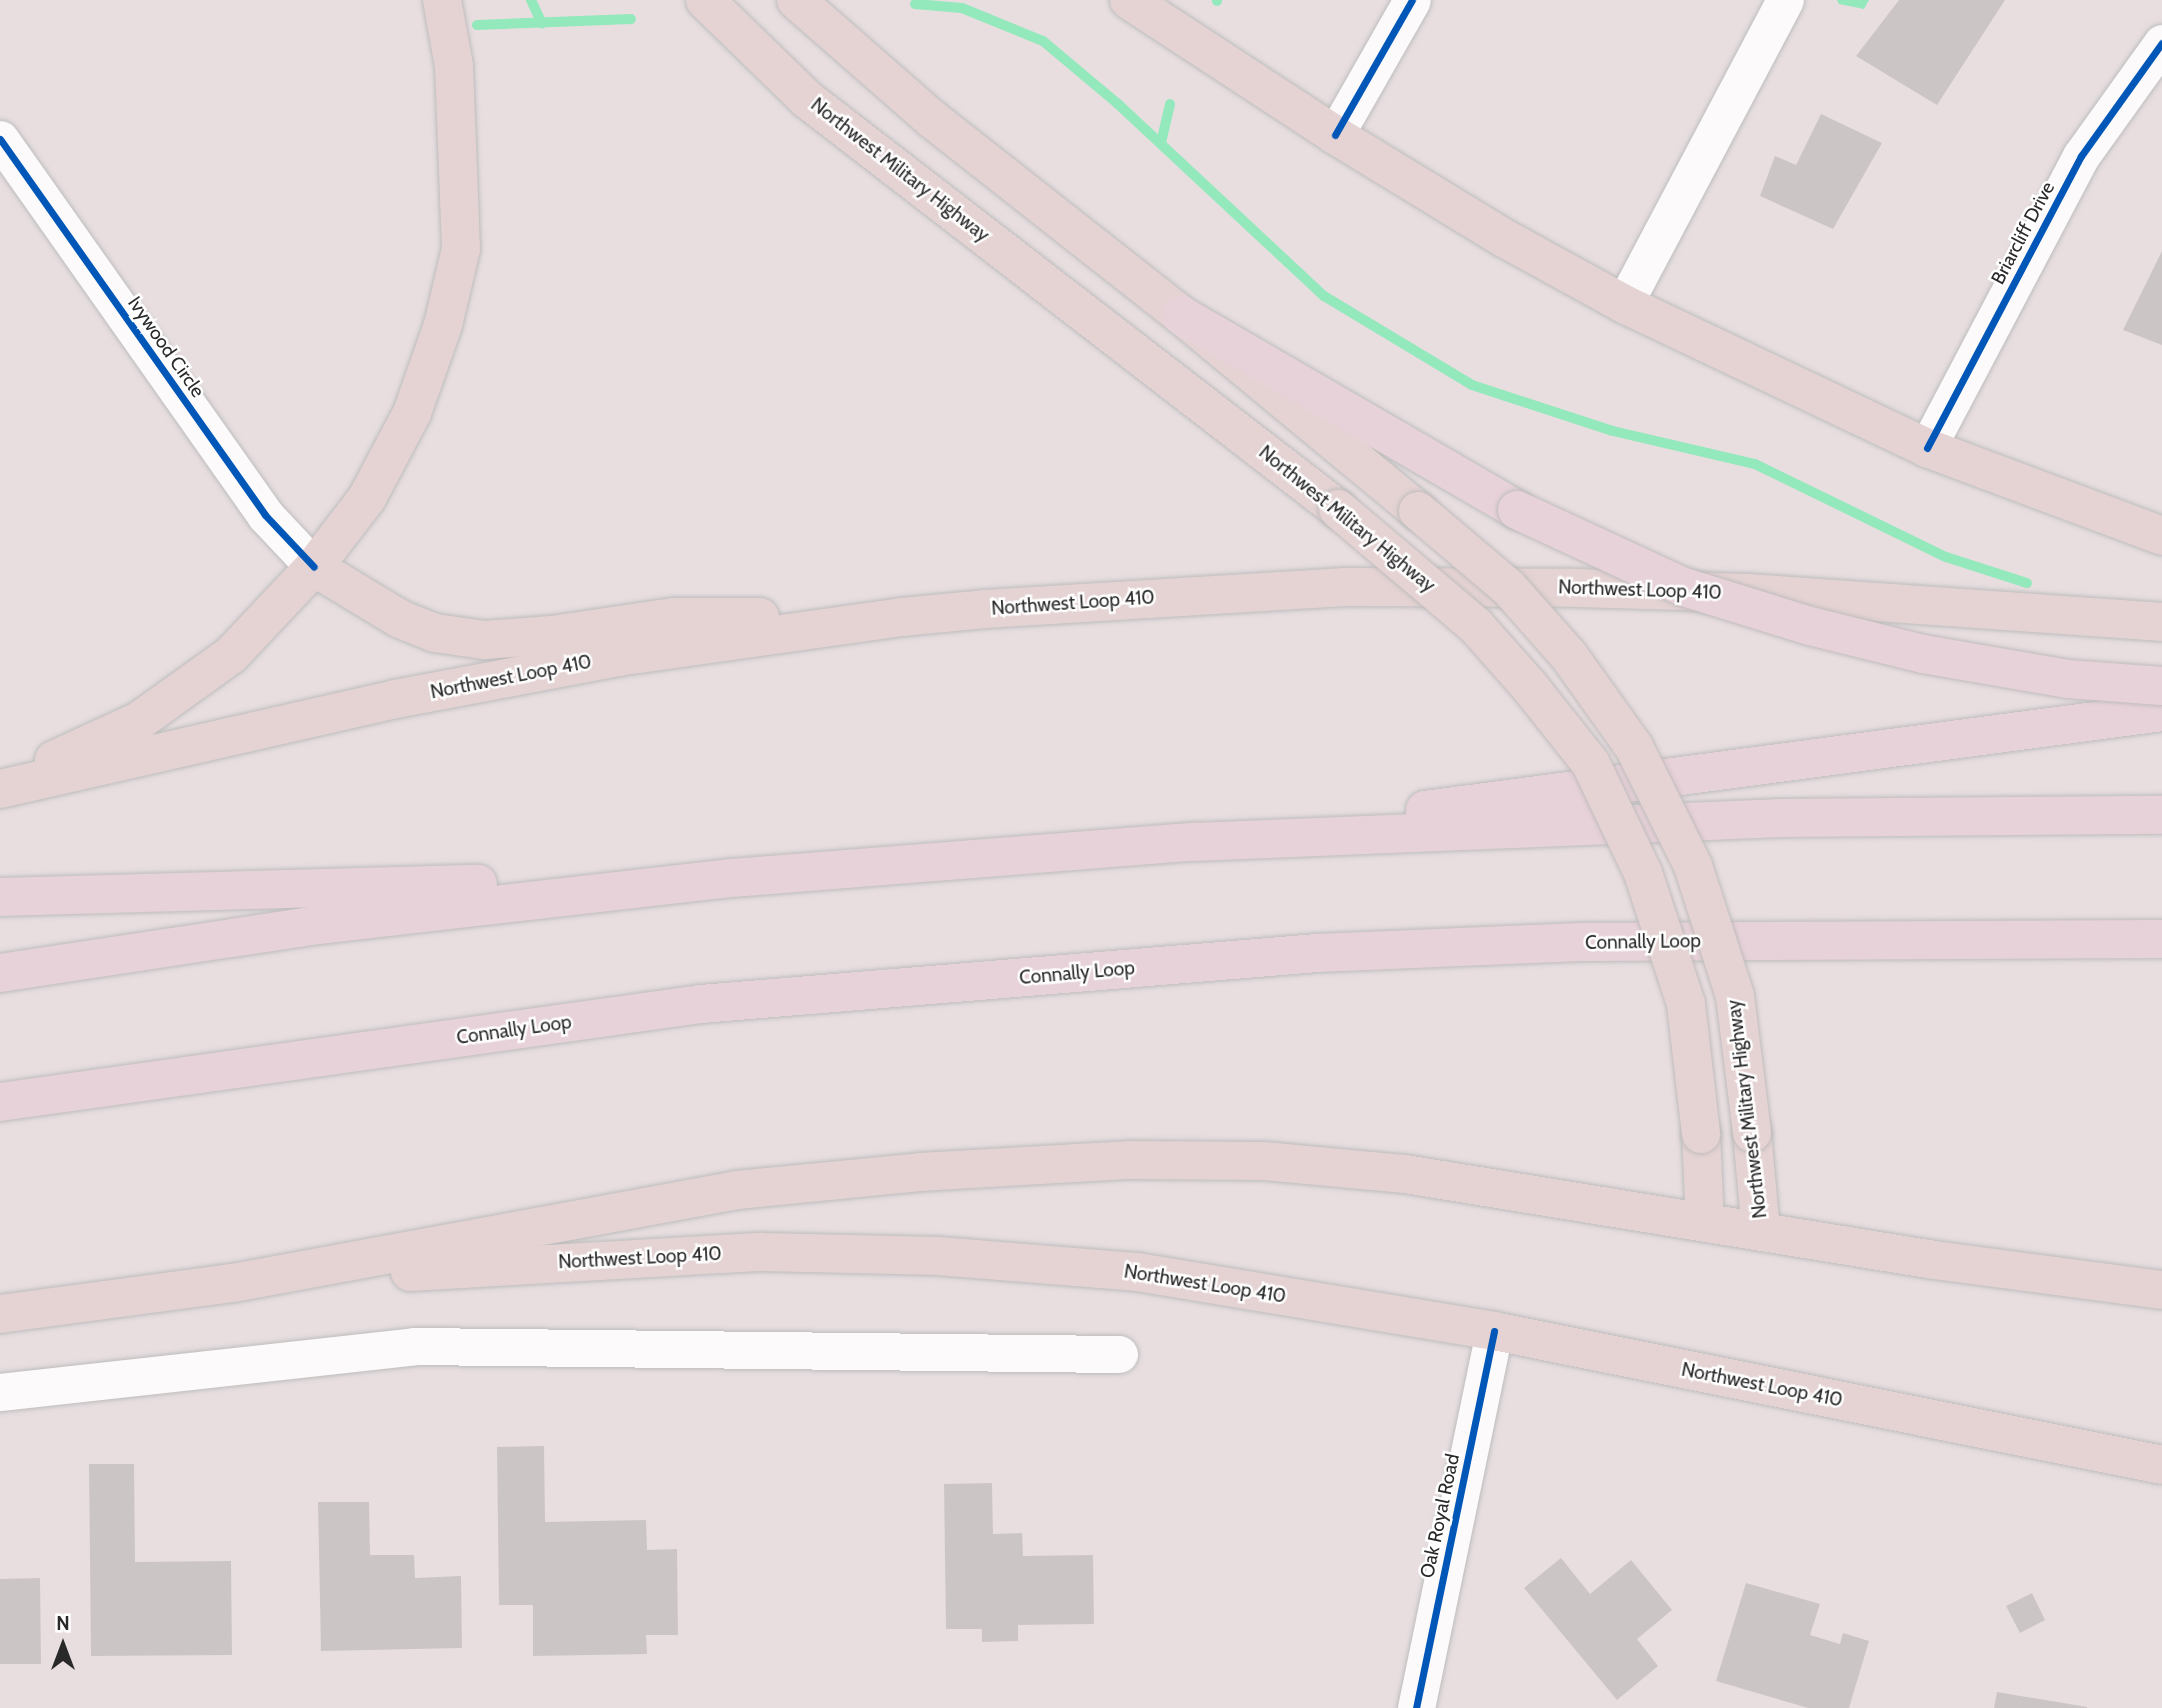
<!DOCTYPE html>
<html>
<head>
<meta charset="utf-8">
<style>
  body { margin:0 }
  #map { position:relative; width:2162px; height:1708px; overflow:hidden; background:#e8dee0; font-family:Cabin,sans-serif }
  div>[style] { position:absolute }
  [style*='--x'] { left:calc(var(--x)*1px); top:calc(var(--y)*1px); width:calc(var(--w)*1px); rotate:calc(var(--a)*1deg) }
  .water>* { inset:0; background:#93e8bc }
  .stream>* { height:10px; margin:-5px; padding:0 5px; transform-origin:5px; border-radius:5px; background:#93e8bc }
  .building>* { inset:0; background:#ccc5c6 }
  .roads { filter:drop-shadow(0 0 2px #bdbdbd) drop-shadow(0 0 2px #bdbdbd) }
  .minor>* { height:37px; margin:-18.5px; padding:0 18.5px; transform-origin:18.5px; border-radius:18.5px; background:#fcfafa }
  .major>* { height:38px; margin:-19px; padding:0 19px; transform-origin:19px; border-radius:19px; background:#e5d3d3 }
  .highway>* { height:38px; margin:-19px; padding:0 19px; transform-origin:19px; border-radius:19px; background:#e8d2da }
  .bridges { filter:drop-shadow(0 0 2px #c0bcbd) drop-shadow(0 0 2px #c0bcbd) }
  .major-bridge>* { height:38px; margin:-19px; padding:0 19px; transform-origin:19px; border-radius:19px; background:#e5d3d3 }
  .highway-bridge>* { height:38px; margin:-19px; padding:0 19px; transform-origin:19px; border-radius:19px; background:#e8d2da }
  .cycleway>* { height:7px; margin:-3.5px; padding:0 3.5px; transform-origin:3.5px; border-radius:3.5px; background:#0057b8 }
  span { translate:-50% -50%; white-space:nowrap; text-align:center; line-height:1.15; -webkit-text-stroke:5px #fff; paint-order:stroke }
  .street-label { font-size:19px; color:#292929 }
  .north { position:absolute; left:28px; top:1610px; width:70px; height:70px; -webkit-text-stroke:5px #fff; paint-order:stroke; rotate:0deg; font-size:19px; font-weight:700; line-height:28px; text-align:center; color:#292929 }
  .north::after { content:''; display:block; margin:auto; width:24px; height:32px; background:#292929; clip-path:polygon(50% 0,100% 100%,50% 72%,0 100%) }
</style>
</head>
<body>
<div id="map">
  <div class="water">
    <i style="clip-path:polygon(1837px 0,1869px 0,1864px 9px,1839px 4px)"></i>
  </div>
  <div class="stream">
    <i style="--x:531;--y:0;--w:26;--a:65"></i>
    <i style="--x:1217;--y:0;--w:1;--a:90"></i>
    <i style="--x:915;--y:4;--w:47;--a:4.9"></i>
    <i style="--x:962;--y:8;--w:87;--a:22.2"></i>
    <i style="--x:1043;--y:41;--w:98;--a:40"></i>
    <i style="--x:1118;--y:104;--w:282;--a:43"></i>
    <i style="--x:1324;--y:296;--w:173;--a:31"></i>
    <i style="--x:1472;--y:385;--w:148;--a:18.1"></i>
    <i style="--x:1613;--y:431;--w:146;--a:13.1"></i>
    <i style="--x:1755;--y:464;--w:212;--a:26"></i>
    <i style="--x:1946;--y:557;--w:85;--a:17.8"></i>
    <i style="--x:477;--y:25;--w:154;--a:-2.2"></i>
    <i style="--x:1161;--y:143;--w:40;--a:-77"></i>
  </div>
  <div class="building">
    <i style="clip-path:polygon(1899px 0,2005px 0,1937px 105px,1856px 56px)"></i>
    <i style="clip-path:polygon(1821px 114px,1882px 143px,1833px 229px,1760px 196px,1775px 156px,1796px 165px)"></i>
    <i style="clip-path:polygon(2162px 251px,2162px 345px,2123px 330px)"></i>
    <i style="clip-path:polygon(544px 1446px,545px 1522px,646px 1520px,647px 1550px,677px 1549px,678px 1635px,646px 1635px,647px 1654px,533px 1656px,533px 1605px,499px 1605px,497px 1447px)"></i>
    <i style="clip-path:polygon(89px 1464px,134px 1464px,135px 1562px,231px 1561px,232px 1655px,91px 1656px)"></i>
    <i style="clip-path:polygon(992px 1483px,993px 1534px,1022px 1533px,1023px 1556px,1093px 1555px,1094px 1624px,1018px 1625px,1018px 1641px,982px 1642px,982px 1629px,946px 1629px,944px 1484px)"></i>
    <i style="clip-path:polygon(318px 1502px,369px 1502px,370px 1555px,414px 1555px,415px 1578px,461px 1576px,462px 1648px,321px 1651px)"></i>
    <i style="clip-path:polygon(1561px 1558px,1590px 1594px,1631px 1560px,1672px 1610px,1637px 1639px,1658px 1666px,1617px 1700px,1524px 1588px)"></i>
    <i style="clip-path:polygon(40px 1578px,41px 1664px,0 1664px,0 1579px)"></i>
    <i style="clip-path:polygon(1746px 1583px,1820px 1604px,1810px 1635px,1840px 1644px,1843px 1633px,1869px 1641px,1849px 1708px,1808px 1708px,1716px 1681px)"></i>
    <i style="clip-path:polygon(2032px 1593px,2045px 1620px,2020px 1633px,2006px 1606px)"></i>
    <i style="clip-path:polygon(1997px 1692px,2087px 1707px,2087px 1708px,1994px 1708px)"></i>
  </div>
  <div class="roads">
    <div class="minor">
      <i style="--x:1335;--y:135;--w:155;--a:-60.3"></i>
      <i style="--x:0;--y:139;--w:460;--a:54.8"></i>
      <i style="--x:265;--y:515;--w:71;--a:46.7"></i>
      <i style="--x:1624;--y:304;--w:344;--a:-62.1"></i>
      <i style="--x:1927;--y:448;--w:330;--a:-62.2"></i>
      <i style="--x:2081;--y:156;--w:139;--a:-54.4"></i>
      <i style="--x:0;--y:1392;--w:417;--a:-6.3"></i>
      <i style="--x:414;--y:1346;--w:705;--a:0.65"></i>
      <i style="--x:1416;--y:1708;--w:385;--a:-78.3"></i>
    </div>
    <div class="major">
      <i style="--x:705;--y:0;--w:144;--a:44.2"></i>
      <i style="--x:808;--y:100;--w:669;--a:37.66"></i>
      <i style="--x:796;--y:0;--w:181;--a:41.2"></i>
      <i style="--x:932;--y:119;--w:317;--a:38.2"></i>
      <i style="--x:1181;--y:315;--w:308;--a:39.6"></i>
      <i style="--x:1129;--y:0;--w:246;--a:33.2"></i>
      <i style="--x:1335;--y:135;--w:198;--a:31.4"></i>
      <i style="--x:1504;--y:238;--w:137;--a:28.8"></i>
      <i style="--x:1624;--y:304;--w:335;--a:25.4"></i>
      <i style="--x:1927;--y:448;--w:251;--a:20.5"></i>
      <i style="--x:314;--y:567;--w:100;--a:31.2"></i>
      <i style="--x:400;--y:619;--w:38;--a:22"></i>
      <i style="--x:435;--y:633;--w:49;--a:8.1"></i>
      <i style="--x:484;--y:640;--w:68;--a:-4.2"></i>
      <i style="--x:552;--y:635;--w:123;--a:-8.4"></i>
      <i style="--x:674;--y:617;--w:86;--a:0"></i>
      <i style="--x:54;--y:760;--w:94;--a:-24.6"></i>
      <i style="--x:139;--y:721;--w:113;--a:-35.7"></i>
      <i style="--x:231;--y:655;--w:121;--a:-46.7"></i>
      <i style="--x:314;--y:567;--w:87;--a:-52.5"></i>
      <i style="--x:367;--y:498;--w:96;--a:-62.1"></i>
      <i style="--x:412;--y:413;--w:93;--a:-70.6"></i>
      <i style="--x:443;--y:325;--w:78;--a:-76.7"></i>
      <i style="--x:461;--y:249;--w:183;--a:-92.2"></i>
      <i style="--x:454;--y:66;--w:67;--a:-100.3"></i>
      <i style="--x:0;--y:789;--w:406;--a:-12.8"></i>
      <i style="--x:396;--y:699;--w:226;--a:-10.7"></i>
      <i style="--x:618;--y:657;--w:287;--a:-8"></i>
      <i style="--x:902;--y:617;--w:83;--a:-5.5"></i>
      <i style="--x:985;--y:609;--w:361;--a:-3.5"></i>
      <i style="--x:1345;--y:587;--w:232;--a:0.2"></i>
      <i style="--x:1577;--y:588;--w:172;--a:1.7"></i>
      <i style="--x:1749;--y:593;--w:414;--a:4"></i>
      <i style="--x:1752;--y:1133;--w:99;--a:84.8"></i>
      <i style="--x:1701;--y:1134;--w:89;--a:87.4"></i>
      <i style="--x:410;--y:1272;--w:353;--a:-3.3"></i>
      <i style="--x:762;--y:1252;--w:176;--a:1.3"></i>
      <i style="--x:938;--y:1256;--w:201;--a:4.6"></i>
      <i style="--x:1138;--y:1272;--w:361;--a:9.4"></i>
      <i style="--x:1494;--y:1331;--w:681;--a:11.34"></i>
      <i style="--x:0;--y:1314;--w:235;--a:-7.6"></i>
      <i style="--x:233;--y:1283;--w:513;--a:-10.45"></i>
      <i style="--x:737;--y:1190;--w:184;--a:-5.6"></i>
      <i style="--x:920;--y:1172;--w:211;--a:-3.3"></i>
      <i style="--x:1131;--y:1160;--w:133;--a:0.4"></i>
      <i style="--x:1264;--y:1161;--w:142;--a:5.3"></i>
      <i style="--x:1405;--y:1174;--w:536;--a:9.23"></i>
      <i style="--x:1934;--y:1260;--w:230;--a:7.5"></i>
    </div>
    <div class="highway">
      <i style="--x:1181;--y:315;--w:388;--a:30.1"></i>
      <i style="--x:1425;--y:810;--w:743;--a:-7.57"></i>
      <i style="--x:0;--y:897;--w:478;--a:-1.6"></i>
      <i style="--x:0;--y:973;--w:322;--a:-8.6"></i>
      <i style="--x:318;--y:925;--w:417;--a:-6.5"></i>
      <i style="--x:732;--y:878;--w:463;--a:-4.5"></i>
      <i style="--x:1194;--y:842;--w:589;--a:-2.33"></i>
      <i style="--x:1783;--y:818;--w:379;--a:-0.5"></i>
      <i style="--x:0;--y:1102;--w:708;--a:-7.96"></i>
      <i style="--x:701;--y:1004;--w:619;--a:-4.73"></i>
      <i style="--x:1318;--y:953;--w:268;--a:-2.4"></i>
      <i style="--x:1586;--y:942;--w:576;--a:-0.3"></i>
    </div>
  </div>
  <div class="bridges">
    <div class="major-bridge">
      <i style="--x:1338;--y:509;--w:181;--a:40.3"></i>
      <i style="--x:1476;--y:626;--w:81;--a:48.5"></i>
      <i style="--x:1530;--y:687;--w:98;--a:51.6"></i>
      <i style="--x:1591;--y:764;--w:121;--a:64.5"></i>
      <i style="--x:1643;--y:873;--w:138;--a:71.8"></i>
      <i style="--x:1686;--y:1004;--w:131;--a:83.4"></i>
      <i style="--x:1418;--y:511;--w:118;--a:40.2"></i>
      <i style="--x:1508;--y:587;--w:92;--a:48.5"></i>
      <i style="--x:1569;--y:656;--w:112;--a:54.5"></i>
      <i style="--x:1634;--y:747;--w:133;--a:63.6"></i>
      <i style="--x:1693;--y:866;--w:137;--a:72.1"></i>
      <i style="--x:1735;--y:996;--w:138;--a:82.9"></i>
    </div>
    <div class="highway-bridge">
      <i style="--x:1517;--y:510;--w:184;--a:24.8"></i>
      <i style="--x:1684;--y:587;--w:132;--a:17.2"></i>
      <i style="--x:1810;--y:626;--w:116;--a:13.9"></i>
      <i style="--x:1923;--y:654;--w:147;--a:9.8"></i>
      <i style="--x:2068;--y:679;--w:94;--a:4.3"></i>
    </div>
  </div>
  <div class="cycleway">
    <i style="--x:1335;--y:135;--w:155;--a:-60.3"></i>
    <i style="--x:0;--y:139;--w:460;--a:54.8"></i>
    <i style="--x:265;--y:515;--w:71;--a:46.7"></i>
    <i style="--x:1927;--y:448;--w:330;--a:-62.2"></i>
    <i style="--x:2081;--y:156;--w:139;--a:-54.4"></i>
    <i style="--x:1416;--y:1708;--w:385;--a:-78.3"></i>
  </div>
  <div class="street-label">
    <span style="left:900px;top:170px;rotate:38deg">Northwest Military Highway</span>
    <span style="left:2023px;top:233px;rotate:-62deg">Briarcliff Drive</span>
    <span style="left:166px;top:347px;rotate:55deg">Ivywood Circle</span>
    <span style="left:1347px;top:519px;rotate:39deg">Northwest Military Highway</span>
    <span style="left:1640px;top:590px;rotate:2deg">Northwest Loop 410</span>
    <span style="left:1073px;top:603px;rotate:-4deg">Northwest Loop 410</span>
    <span style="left:511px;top:677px;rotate:-11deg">Northwest Loop 410</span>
    <span style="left:1643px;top:942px;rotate:-1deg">Connally Loop</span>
    <span style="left:1077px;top:973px;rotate:-5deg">Connally Loop</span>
    <span style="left:514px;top:1030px;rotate:-8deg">Connally Loop</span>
    <span style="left:1747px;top:1109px;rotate:-97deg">Northwest Military Highway</span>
    <span style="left:640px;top:1258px;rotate:-3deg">Northwest Loop 410</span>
    <span style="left:1205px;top:1284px;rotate:9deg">Northwest Loop 410</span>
    <span style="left:1762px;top:1385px;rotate:11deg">Northwest Loop 410</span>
    <span style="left:1440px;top:1516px;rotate:-78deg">Oak Royal Road</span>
  </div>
  <div class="north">N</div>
</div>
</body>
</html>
